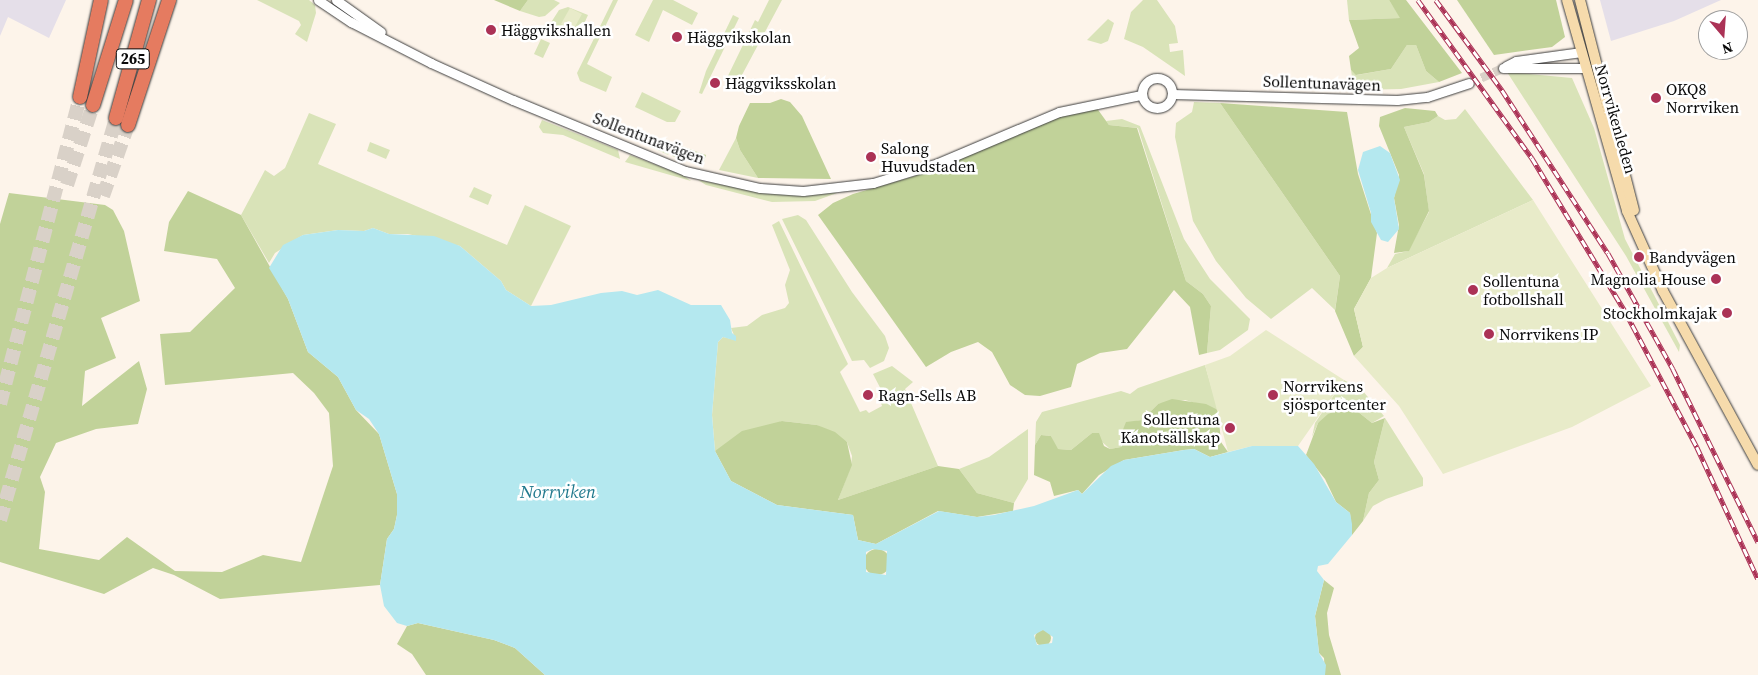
<!DOCTYPE html>
<html>
<head>
<meta charset="utf-8">
<style>
  body { margin:0 }
  #map { position:relative; width:1758px; height:675px; overflow:hidden; background:#fdf4ea; font-family:"Source Serif 4",serif }
  div>[style] { position:absolute }
  [style*='--x'] { left:calc(var(--x)*1px); top:calc(var(--y)*1px); width:calc(var(--w)*1px); rotate:calc(var(--a)*1deg) }
  .industrial>* { inset:0; background:#e5dfe9 }
  .green>* { inset:0; background:#d9e3b8 }
  .forest>* { inset:0; background:#c1d299 }
  .round { border-radius:50% }
  .pitch>* { inset:0; background:#e8ebc9 }
  .water>* { inset:0; background:#b4e8ef }
  .tertiary-tunnel>* { height:9px; margin-top:-4.5px; transform-origin:0; background:repeating-linear-gradient(90deg,#d9d1c8 0 9px,transparent 0 13.5px) }
  .motorway-tunnel>* { height:14px; margin-top:-7px; transform-origin:0; background:repeating-linear-gradient(90deg,#d9d1c8 0 14px,transparent 0 21px) }
  .roads { filter:drop-shadow(0 0 1px #3d3d3d) drop-shadow(0 0 1px #3d3d3d) }
  .tertiary>* { height:9px; margin:-4.5px; padding:0 4.5px; transform-origin:4.5px; border-radius:4.5px; background:#fff }
  .tertiary>.ring { margin:-4.5px; padding:0; box-sizing:content-box; background:none; border:9px solid #fff; border-radius:50% }
  .secondary>* { height:10px; margin:-5px; padding:0 5px; transform-origin:5px; border-radius:5px; background:#f6dbac }
  .motorway>* { height:14px; margin:-7px; padding:0 7px; transform-origin:7px; border-radius:7px; background:#e57b60 }
  .rail>* { height:4.5px; margin-top:-2.25px; transform-origin:0; background:repeating-linear-gradient(90deg,#fff 0 8px,#ab3256 0 16px); box-sizing:border-box; border-block:1px solid #ab3256 }
  .dots>* { width:14px; height:14px; translate:-50% -50%; box-sizing:border-box; border:2px solid #fff; border-radius:50% }
  span { translate:-50% -50%; white-space:nowrap; text-align:center; line-height:1.15; -webkit-text-stroke:5px #fff; paint-order:stroke }
  .shield-label span { padding:1px 4px; background:#fff; border:1px solid; border-radius:4px; -webkit-text-stroke-width:0 }
  .shield-label { font-size:15px; color:#0a0a0a; font-weight:700 }
  .poi-label { font-size:16px; color:#0a0a0a }
  .left { translate:0 -50%; text-align:left }
  .right { translate:-100% -50%; text-align:right }
  .street-label { font-size:16px; color:#0a0a0a }
  .water-label { font-size:18px; color:#227a8e; font-style:italic }
  .north { position:absolute; left:1698px; top:10px; width:50px; height:50px; box-sizing:border-box; background:#fff; border:1px solid #9d9d9d; border-radius:50%; rotate:162deg; font-size:14px; font-weight:700; line-height:20px; text-align:center; color:#0a0a0a }
  .north::after { content:''; display:block; margin:auto; width:18px; height:22px; background:#ab3256; clip-path:polygon(50% 0,100% 100%,50% 72%,0 100%) }
</style>
</head>
<body>
<div id="map">
  <div class="industrial">
    <i style="clip-path:polygon(0 0,66px 0,49px 38px,8px 17px,0 36px)"></i>
    <i style="clip-path:polygon(1600px 0,1721px 0,1674px 21px,1611px 41px)"></i>
  </div>
  <div class="green">
    <i style="clip-path:polygon(257px 0,309px 0,315px 5px,316px 13px,307px 42px,295px 34px,301px 25px,299px 21px)"></i>
    <i style="clip-path:polygon(528px 0,554px 0,560px 3px,545px 16px,539px 17px,520px 11px)"></i>
    <i style="clip-path:polygon(613px 0,618px 0,587px 64px,612px 77px,606px 92px,580px 81px,577px 73px)"></i>
    <i style="clip-path:polygon(653px 0,673px 0,698px 13px,692px 25px,663px 10px,649px 42px,635px 35px)"></i>
    <i style="clip-path:polygon(769px 0,782px 0,735px 88px,725px 82px,755px 20px,758px 22px)"></i>
    <i style="clip-path:polygon(1143px 0,1157px 0,1175px 26px,1178px 43px,1169px 44px,1170px 52px,1183px 50px,1185px 76px,1143px 47px,1124px 39px,1131px 12px)"></i>
    <i style="clip-path:polygon(1347px 0,1389px 0,1401px 18px,1349px 20px)"></i>
    <i style="clip-path:polygon(568px 7px,588px 15px,578px 37px,557px 28px,552px 39px,543px 35px,559px 10px)"></i>
    <i style="clip-path:polygon(733px 15px,739px 18px,702px 94px,699px 93px,706px 71px)"></i>
    <i style="clip-path:polygon(1108px 19px,1114px 23px,1108px 41px,1101px 44px,1087px 40px)"></i>
    <i style="clip-path:polygon(541px 39px,550px 43px,543px 58px,534px 54px)"></i>
    <i style="clip-path:polygon(1407px 45px,1416px 45px,1426px 71px,1439px 82px,1401px 89px,1354px 90px,1351px 70px,1357px 75px,1391px 69px)"></i>
    <i style="clip-path:polygon(1507px 72px,1572px 78px,1594px 128px,1625px 239px,1680px 345px,1679px 352px,1626px 256px)"></i>
    <i style="clip-path:polygon(642px 92px,681px 111px,675px 122px,667px 122px,635px 107px)"></i>
    <i style="clip-path:polygon(1194px 102px,1220px 103px,1340px 276px,1335px 310px,1312px 288px,1271px 319px,1246px 298px,1216px 261px,1193px 221px,1175px 137px,1176px 123px,1192px 112px)"></i>
    <i style="clip-path:polygon(1465px 109px,1533px 200px,1387px 268px,1395px 254px,1408px 251px,1429px 212px,1424px 174px,1404px 127px,1429px 122px,1438px 116px,1445px 120px,1456px 119px)"></i>
    <i style="clip-path:polygon(309px 113px,336px 124px,318px 164px,507px 245px,525px 205px,571px 226px,531px 306px,506px 290px,501px 281px,460px 246px,408px 234px,389px 234px,373px 228px,364px 231px,338px 230px,303px 235px,275px 253px,269px 263px,241px 215px,265px 170px,274px 176px,285px 168px)"></i>
    <i style="clip-path:polygon(606px 118px,666px 147px,669px 141px,673px 143px,668px 155px,603px 124px)"></i>
    <i style="clip-path:polygon(1122px 119px,1140px 126px,1184px 239px,1210px 279px,1250px 319px,1248px 330px,1220px 350px,1207px 353px,1211px 306px,1203px 294px,1186px 281px,1138px 128px,1109px 125px,1106px 121px)"></i>
    <i style="clip-path:polygon(542px 120px,618px 150px,620px 159px,563px 135px,543px 133px,539px 127px)"></i>
    <i style="clip-path:polygon(736px 138px,740px 150px,758px 178px,719px 170px)"></i>
    <i style="clip-path:polygon(370px 142px,390px 150px,386px 159px,367px 151px)"></i>
    <i style="clip-path:polygon(630px 155px,683px 175px,691px 181px,625px 162px)"></i>
    <i style="clip-path:polygon(698px 180px,765px 193px,837px 193px,815px 201px,772px 202px,706px 185px)"></i>
    <i style="clip-path:polygon(474px 187px,492px 195px,488px 205px,469px 197px)"></i>
    <i style="clip-path:polygon(798px 215px,806px 220px,852px 292px,885px 336px,889px 348px,884px 361px,870px 368px,864px 360px,852px 361px,782px 219px)"></i>
    <i style="clip-path:polygon(779px 221px,848px 364px,840px 372px,860px 412px,866px 410px,869px 413px,882px 406px,881px 403px,886px 399px,873px 374px,892px 366px,913px 382px,905px 389px,938px 466px,838px 500px,851px 466px,852px 456px,847px 442px,817px 425px,782px 421px,715px 451px,712px 415px,718px 342px,723px 337px,736px 340px,731px 328px,747px 326px,762px 315px,785px 308px,789px 303px,785px 285px,790px 270px,772px 225px)"></i>
    <i style="clip-path:polygon(1205px 365px,1218px 410px,1185px 400px,1158px 404px,1142px 420px,1136px 421px,1121px 447px,1110px 449px,1092px 433px,1071px 450px,1057px 449px,1051px 436px,1041px 435px,1035px 445px,1036px 422px,1042px 412px,1121px 391px,1130px 394px,1138px 388px)"></i>
    <i style="clip-path:polygon(1344px 380px,1362px 390px,1384px 416px,1372px 423px,1357px 411px,1318px 423px,1312px 437px,1315px 423px)"></i>
    <i style="clip-path:polygon(1385px 418px,1423px 478px,1423px 486px,1386px 499px,1373px 506px,1363px 521px,1369px 493px,1379px 480px,1374px 462px)"></i>
    <i style="clip-path:polygon(1028px 429px,1028px 479px,1014px 503px,977px 493px,959px 469px,989px 457px)"></i>
  </div>
  <div class="forest">
    <i style="clip-path:polygon(494px 0,528px 0,520px 11px)"></i>
    <i style="clip-path:polygon(1389px 0,1406px 0,1462px 73px,1439px 82px,1426px 71px,1416px 45px,1407px 45px,1391px 69px,1356px 75px,1351px 70px,1349px 56px,1359px 48px,1349px 20px,1400px 18px)"></i>
    <i style="clip-path:polygon(1457px 0,1556px 0,1565px 37px,1552px 47px,1494px 55px)"></i>
    <i style="clip-path:polygon(781px 99px,790px 102px,802px 116px,831px 179px,758px 178px,740px 150px,736px 138px,739px 126px,750px 103px,770px 103px)"></i>
    <i style="clip-path:polygon(1220px 103px,1347px 112px,1358px 174px,1377px 233px,1371px 278px,1354px 309px,1363px 347px,1354px 356px,1335px 311px,1340px 276px)"></i>
    <i style="clip-path:polygon(1096px 107px,1109px 125px,1137px 128px,1186px 281px,1203px 294px,1211px 306px,1207px 353px,1199px 355px,1190px 307px,1174px 290px,1127px 349px,1100px 353px,1077px 364px,1071px 387px,1040px 396px,1025px 395px,1010px 385px,992px 352px,978px 342px,951px 352px,926px 367px,818px 215px,833px 203px,853px 194px,915px 176px,1058px 117px)"></i>
    <i style="clip-path:polygon(1405px 108px,1435px 111px,1438px 116px,1429px 122px,1404px 127px,1424px 175px,1429px 211px,1409px 251px,1394px 253px,1399px 225px,1394px 198px,1399px 175px,1379px 126px,1380px 117px)"></i>
    <i style="clip-path:polygon(678px 145px,706px 155px,703px 165px,672px 156px)"></i>
    <i style="clip-path:polygon(188px 191px,241px 215px,288px 299px,308px 352px,338px 377px,356px 410px,379px 434px,397px 494px,397px 515px,394px 529px,387px 539px,380px 585px,220px 599px,174px 575px,153px 568px,104px 594px,0 562px,0 224px,9px 193px,105px 205px,113px 210px,124px 231px,140px 301px,101px 318px,116px 358px,85px 371px,82px 406px,139px 361px,147px 389px,138px 424px,96px 429px,56px 443px,40px 477px,45px 492px,39px 549px,99px 560px,127px 537px,175px 571px,222px 572px,263px 555px,301px 562px,333px 466px,329px 413px,314px 393px,293px 373px,165px 385px,160px 334px,190px 332px,235px 288px,217px 259px,164px 251px,169px 222px)"></i>
    <i style="clip-path:polygon(1172px 399px,1206px 404px,1218px 410px,1221px 442px,1228px 452px,1210px 457px,1194px 449px,1184px 450px,1124px 460px,1099px 475px,1082px 494px,1078px 490px,1054px 496px,1050px 482px,1034px 475px,1035px 445px,1041px 435px,1051px 436px,1058px 449px,1071px 450px,1092px 433px,1099px 433px,1104px 446px,1110px 449px,1121px 447px,1120px 437px,1126px 422px,1142px 420px,1158px 404px)"></i>
    <i style="clip-path:polygon(1344px 408px,1357px 411px,1372px 423px,1385px 418px,1374px 462px,1379px 480px,1369px 493px,1363px 521px,1352px 535px,1350px 513px,1336px 502px,1325px 479px,1306px 455px,1318px 423px,1328px 414px)"></i>
    <i style="clip-path:polygon(782px 421px,817px 425px,835px 432px,847px 442px,852px 465px,838px 500px,938px 466px,959px 469px,977px 493px,1014px 503px,1013px 511px,977px 517px,938px 511px,876px 544px,858px 540px,853px 515px,777px 505px,731px 481px,715px 451px,742px 431px)"></i>
    <i class="round" style="left:864px;top:549px;width:26px;height:26px"></i>
    <i style="clip-path:polygon(1324px 580px,1334px 588px,1327px 613px,1329px 635px,1341px 675px,1325px 675px,1324px 658px,1319px 653px,1315px 616px)"></i>
    <i style="clip-path:polygon(418px 623px,494px 640px,515px 648px,545px 675px,426px 675px,412px 654px,397px 644px,407px 626px)"></i>
    <i class="round" style="left:1035px;top:630px;width:16px;height:16px"></i>
  </div>
  <div class="pitch">
    <i style="clip-path:polygon(570px 8px,582px 14px,573px 30px,561px 24px)"></i>
    <i style="clip-path:polygon(1533px 200px,1651px 386px,1572px 427px,1443px 474px,1399px 406px,1354px 356px,1363px 347px,1354px 309px,1371px 278px,1387px 268px)"></i>
    <i style="clip-path:polygon(1266px 330px,1344px 380px,1298px 446px,1252px 446px,1228px 452px,1205px 365px,1230px 356px)"></i>
  </div>
  <div class="water">
    <i style="clip-path:polygon(1380px 146px,1390px 153px,1400px 180px,1394px 198px,1399px 229px,1388px 242px,1381px 240px,1371px 222px,1371px 213px,1358px 170px,1363px 152px)"></i>
    <i style="clip-path:polygon(evenodd,373px 228px,389px 234px,434px 236px,460px 246px,501px 281px,506px 290px,531px 306px,551px 305px,601px 293px,622px 291px,637px 295px,658px 290px,691px 305px,721px 305px,730px 320px,732px 333px,736px 336px,736px 341px,723px 337px,718px 342px,712px 415px,715px 451px,731px 481px,777px 505px,853px 515px,858px 540px,876px 544px,939px 511px,977px 517px,994px 515px,1034px 506px,1078px 490px,1082px 494px,1111px 466px,1124px 460px,1184px 450px,1194px 449px,1210px 457px,1252px 446px,1298px 446px,1314px 464px,1336px 502px,1350px 513px,1352px 524px,1352px 535px,1328px 564px,1318px 566px,1317px 571px,1324px 580px,1315px 616px,1319px 653px,1326px 665px,1325px 675px,545px 675px,515px 648px,494px 640px,418px 623px,407px 626px,397px 623px,384px 606px,380px 585px,387px 539px,394px 529px,397px 515px,397px 494px,379px 434px,369px 419px,356px 410px,338px 377px,308px 352px,288px 299px,269px 268px,283px 245px,303px 235px,338px 230px,364px 231px,373px 228px,873px 549px,887px 551px,886px 575px,866px 572px,866px 552px,873px 549px,373px 228px,1043px 630px,1053px 637px,1052px 643px,1037px 645px,1034px 635px,1043px 630px)"></i>
  </div>
  <div class="tertiary-tunnel">
    <i style="--x:1469;--y:83;--w:37;--a:-24"></i>
  </div>
  <div class="motorway-tunnel">
    <i style="--x:67;--y:185;--w:84;--a:-72"></i>
    <i style="--x:103;--y:196;--w:75;--a:-70.6"></i>
    <i style="--x:0;--y:404;--w:317;--a:-75.4"></i>
    <i style="--x:0;--y:520;--w:418;--a:-73.9"></i>
  </div>
  <div class="roads">
    <div class="tertiary">
      <i style="--x:318;--y:0;--w:40;--a:34"></i>
      <i style="--x:351;--y:22;--w:90;--a:27.1"></i>
      <i style="--x:431;--y:63;--w:90;--a:24.3"></i>
      <i style="--x:513;--y:100;--w:186;--a:22.4"></i>
      <i style="--x:685;--y:171;--w:77;--a:12.8"></i>
      <i style="--x:760;--y:188;--w:43;--a:4"></i>
      <i style="--x:803;--y:191;--w:70;--a:-6.5"></i>
      <i style="--x:873;--y:183;--w:68;--a:-17.1"></i>
      <i style="--x:938;--y:163;--w:131;--a:-22.9"></i>
      <i style="--x:1059;--y:112;--w:84;--a:-11.7"></i>
      <i style="--x:336;--y:0;--w:55;--a:35.4"></i>
      <i style="--x:1506;--y:66;--w:11;--a:-27"></i>
      <i style="--x:1516;--y:61;--w:66;--a:-7.9"></i>
      <i style="--x:1503;--y:68;--w:83;--a:0"></i>
      <i class="ring" style="left:1142px;top:78px;width:21px;height:21px"></i>
      <i style="--x:1172;--y:94;--w:225;--a:1.5"></i>
      <i style="--x:1397;--y:100;--w:30;--a:-6"></i>
      <i style="--x:1427;--y:97;--w:44;--a:-18.4"></i>
    </div>
    <div class="secondary">
      <i style="--x:1567;--y:0;--w:219;--a:74.1"></i>
      <i style="--x:1627;--y:211;--w:88;--a:65.8"></i>
      <i style="--x:1663;--y:291;--w:198;--a:61.4"></i>
      <i style="--x:1580;--y:0;--w:217;--a:75.6"></i>
    </div>
    <div class="motorway">
      <i style="--x:80;--y:97;--w:99;--a:-77.8"></i>
      <i style="--x:93;--y:105;--w:110;--a:-72.6"></i>
      <i style="--x:116;--y:118;--w:123;--a:-74.4"></i>
      <i style="--x:128;--y:125;--w:132;--a:-71.8"></i>
    </div>
  </div>
  <div class="rail">
    <i style="--x:1418;--y:0;--w:195;--a:54.2"></i>
    <i style="--x:1532;--y:158;--w:179;--a:58.7"></i>
    <i style="--x:1625;--y:311;--w:154;--a:62.1"></i>
    <i style="--x:1697;--y:447;--w:145;--a:65.2"></i>
    <i style="--x:1436;--y:0;--w:112;--a:53.7"></i>
    <i style="--x:1502;--y:90;--w:194;--a:57"></i>
    <i style="--x:1608;--y:253;--w:133;--a:60.7"></i>
    <i style="--x:1673;--y:369;--w:193;--a:63.8"></i>
  </div>
  <div class="dots">
    <i style="left:491px;top:30px;background:#ab3256"></i>
    <i style="left:677px;top:37px;background:#ab3256"></i>
    <i style="left:715px;top:83px;background:#ab3256"></i>
    <i style="left:1656px;top:98px;background:#ab3256"></i>
    <i style="left:871px;top:157px;background:#ab3256"></i>
    <i style="left:1639px;top:257px;background:#ab3256"></i>
    <i style="left:1716px;top:279px;background:#ab3256"></i>
    <i style="left:1473px;top:290px;background:#ab3256"></i>
    <i style="left:1727px;top:313px;background:#ab3256"></i>
    <i style="left:1489px;top:334px;background:#ab3256"></i>
    <i style="left:868px;top:395px;background:#ab3256"></i>
    <i style="left:1273px;top:395px;background:#ab3256"></i>
    <i style="left:1230px;top:428px;background:#ab3256"></i>
  </div>
  <div class="shield-label">
    <span style="left:133px;top:59px">265</span>
  </div>
  <div class="poi-label">
    <span class="left" style="left:501px;top:30px">Häggvikshallen</span>
    <span class="left" style="left:687px;top:37px">Häggvikskolan</span>
    <span class="left" style="left:725px;top:83px">Häggviksskolan</span>
    <span class="left" style="left:1666px;top:98px">OKQ8<br>Norrviken</span>
    <span class="left" style="left:881px;top:157px">Salong<br>Huvudstaden</span>
    <span class="left" style="left:1649px;top:257px">Bandyvägen</span>
    <span class="right" style="left:1706px;top:279px">Magnolia House</span>
    <span class="left" style="left:1483px;top:290px">Sollentuna<br>fotbollshall</span>
    <span class="right" style="left:1717px;top:313px">Stockholmkajak</span>
    <span class="left" style="left:1499px;top:334px">Norrvikens IP</span>
    <span class="left" style="left:1283px;top:395px">Norrvikens<br>sjösportcenter</span>
    <span class="left" style="left:878px;top:395px">Ragn-Sells AB</span>
    <span class="right" style="left:1220px;top:428px">Sollentuna<br>Kanotsällskap</span>
  </div>
  <div class="street-label">
    <span style="left:1322px;top:83px;rotate:2deg">Sollentunavägen</span>
    <span style="left:1616px;top:119px;rotate:74deg">Norrvikenleden</span>
    <span style="left:649px;top:138px;rotate:21deg">Sollentunavägen</span>
  </div>
  <div class="water-label">
    <span style="left:558px;top:492px">Norrviken</span>
  </div>
  <div class="north">N</div>
</div>
</body>
</html>
